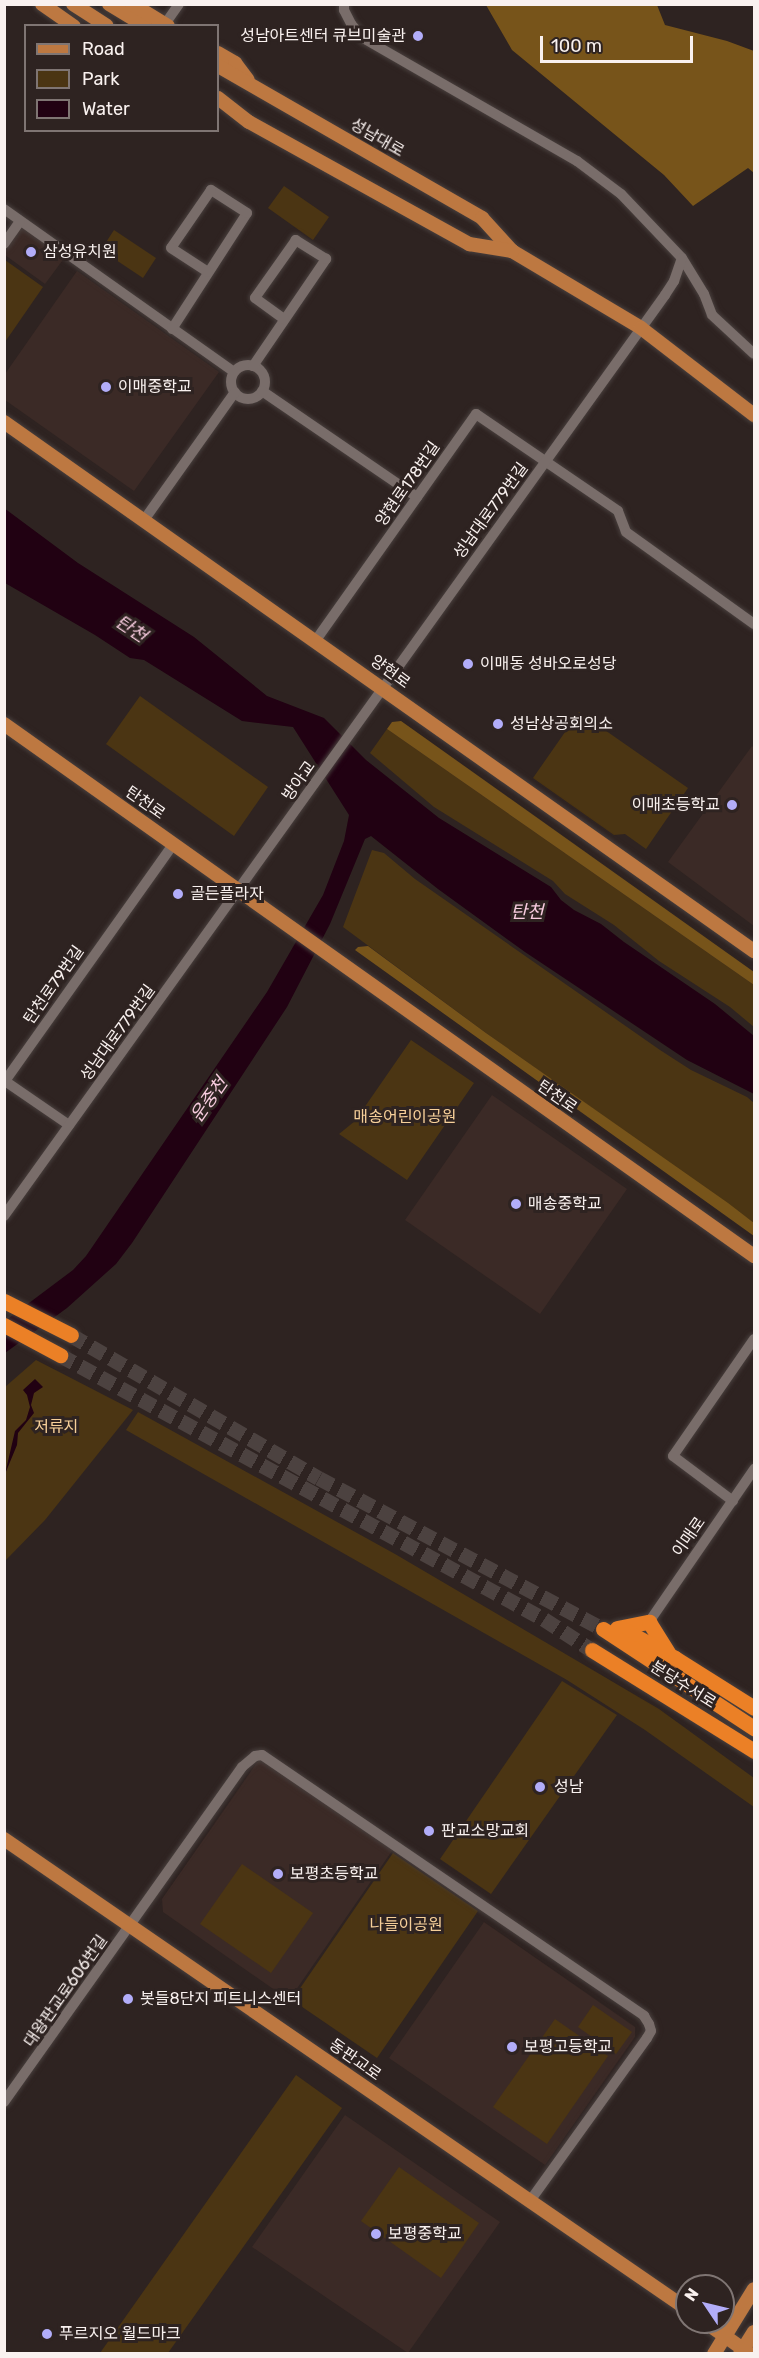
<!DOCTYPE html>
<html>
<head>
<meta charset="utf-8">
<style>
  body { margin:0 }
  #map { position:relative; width:759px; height:2358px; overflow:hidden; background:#2e2321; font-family:Rubik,"Noto Sans KR",sans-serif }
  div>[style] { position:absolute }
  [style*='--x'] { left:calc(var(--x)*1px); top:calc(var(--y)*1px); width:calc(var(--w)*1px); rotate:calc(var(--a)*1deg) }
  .built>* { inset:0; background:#3b2a26 }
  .green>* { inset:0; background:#4b3513 }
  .forest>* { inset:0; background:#77541a }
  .water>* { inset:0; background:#210112 }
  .highway-tunnel>* { height:15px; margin-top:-7.5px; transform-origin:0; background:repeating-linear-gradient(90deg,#4c4240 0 15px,transparent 0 23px) }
  .roads { filter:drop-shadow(0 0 2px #483f3d) drop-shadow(0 0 2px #483f3d) }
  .minor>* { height:10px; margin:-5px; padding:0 5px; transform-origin:5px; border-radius:5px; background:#796d6a }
  .minor>.ring { margin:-5px; padding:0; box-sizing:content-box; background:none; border:10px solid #796d6a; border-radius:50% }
  .major>* { height:14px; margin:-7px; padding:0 7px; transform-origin:7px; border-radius:7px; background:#bd7841 }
  .highway>* { height:15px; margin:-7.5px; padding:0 7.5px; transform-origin:7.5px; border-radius:7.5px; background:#eb8026 }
  .dots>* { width:16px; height:16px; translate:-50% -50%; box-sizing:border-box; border:3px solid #2e2321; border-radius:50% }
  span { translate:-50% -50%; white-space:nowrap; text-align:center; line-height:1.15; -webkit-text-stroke:6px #2e2321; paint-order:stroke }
  .poi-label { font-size:16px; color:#f9f1ef }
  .right { translate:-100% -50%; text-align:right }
  .left { translate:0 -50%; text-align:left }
  .street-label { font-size:16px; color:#f9f1ef }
  .park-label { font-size:16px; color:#f6cf99 }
  .water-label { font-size:18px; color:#f8ccdf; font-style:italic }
  .frame { position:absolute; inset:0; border:6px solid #f9f1ef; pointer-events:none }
  .legend { position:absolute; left:24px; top:24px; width:195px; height:108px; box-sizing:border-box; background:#2e2321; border:2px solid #7f7573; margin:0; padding:8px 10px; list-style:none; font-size:18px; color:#f9f1ef }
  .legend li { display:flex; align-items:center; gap:12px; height:30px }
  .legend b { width:30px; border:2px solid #7f7573 }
  .north { position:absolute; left:675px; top:2274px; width:60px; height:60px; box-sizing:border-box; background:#2e2321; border:2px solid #7f7573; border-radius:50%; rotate:305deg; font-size:16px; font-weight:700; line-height:24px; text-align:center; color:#f9f1ef }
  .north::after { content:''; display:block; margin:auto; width:21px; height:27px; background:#b2adf9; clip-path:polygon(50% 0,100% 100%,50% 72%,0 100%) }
  .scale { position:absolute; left:540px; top:36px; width:153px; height:27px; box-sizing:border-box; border:3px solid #f9f1ef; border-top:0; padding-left:8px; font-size:18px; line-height:21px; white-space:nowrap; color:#f9f1ef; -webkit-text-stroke:4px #2e2321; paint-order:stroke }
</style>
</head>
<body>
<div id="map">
  <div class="built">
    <i style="clip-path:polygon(22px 225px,65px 257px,45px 284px,5px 255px,5px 249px)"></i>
    <i style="clip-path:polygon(77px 271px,219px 372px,134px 491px,5px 400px,5px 374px)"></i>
    <i style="clip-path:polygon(752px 746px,754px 748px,754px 926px,668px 862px)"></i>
    <i style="clip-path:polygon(492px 1095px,627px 1189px,540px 1314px,405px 1220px)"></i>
    <i style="clip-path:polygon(265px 1760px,394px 1848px,289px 2000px,163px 1912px,162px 1899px,258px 1761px)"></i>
    <i style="clip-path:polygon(484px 1922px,635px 2027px,635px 2037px,545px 2165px,389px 2058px)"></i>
    <i style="clip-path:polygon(345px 2115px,500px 2222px,408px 2353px,252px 2247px)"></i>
  </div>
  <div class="green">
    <i style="clip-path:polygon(284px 186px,329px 217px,313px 240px,268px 208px)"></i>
    <i style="clip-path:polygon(114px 230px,156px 258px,143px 278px,101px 250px)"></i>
    <i style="clip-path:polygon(5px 260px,43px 287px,5px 342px)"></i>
    <i style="clip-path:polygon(140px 696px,268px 787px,234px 836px,106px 744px)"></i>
    <i style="clip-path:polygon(579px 712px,688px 788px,646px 849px,625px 834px,614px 835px,533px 778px)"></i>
    <i style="clip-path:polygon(387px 729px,754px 985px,754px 1027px,730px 1007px,659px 961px,614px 925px,565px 894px,553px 881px,434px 807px,370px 753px)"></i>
    <i style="clip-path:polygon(372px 850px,384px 853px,415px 879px,660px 1050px,691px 1070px,747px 1097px,754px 1103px,754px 1223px,486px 1033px,343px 927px)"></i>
    <i style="clip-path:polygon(411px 1040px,474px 1083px,407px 1180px,339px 1134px,355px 1121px)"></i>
    <i style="clip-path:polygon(36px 1360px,133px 1410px,45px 1520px,5px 1561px,5px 1387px)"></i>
    <i style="clip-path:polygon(138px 1412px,395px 1554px,659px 1709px,754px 1778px,754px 1807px,645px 1730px,567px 1680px,126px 1430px)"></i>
    <i style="clip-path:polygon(562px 1681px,617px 1715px,491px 1894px,440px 1859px)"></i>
    <i style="clip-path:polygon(393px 1853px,478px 1911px,377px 2058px,292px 2000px)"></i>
    <i style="clip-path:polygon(242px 1864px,313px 1913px,271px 1973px,200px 1924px)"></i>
    <i style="clip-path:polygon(593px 2005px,632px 2032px,616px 2054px,578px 2027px)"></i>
    <i style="clip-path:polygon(555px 2019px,608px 2056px,547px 2144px,493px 2107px)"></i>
    <i style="clip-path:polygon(296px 2075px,342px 2108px,168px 2353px,100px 2353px)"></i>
    <i style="clip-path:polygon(399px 2167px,479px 2223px,441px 2278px,361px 2221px)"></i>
  </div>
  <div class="forest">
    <i style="clip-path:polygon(486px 5px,657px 5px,665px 25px,727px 41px,754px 51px,754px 173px,748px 168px,693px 206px,664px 175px,512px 50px)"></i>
    <i style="clip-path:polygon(401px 721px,754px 972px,754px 985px,387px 729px,392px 722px)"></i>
    <i style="clip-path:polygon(368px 946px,486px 1033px,728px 1203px,754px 1223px,754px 1236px,355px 950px,358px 947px)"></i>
  </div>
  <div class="water">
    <i style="clip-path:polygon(4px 508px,78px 563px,194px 637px,267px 696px,324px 718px,366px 760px,439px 818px,551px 887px,561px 900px,574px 910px,601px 924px,624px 942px,715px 1004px,754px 1036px,754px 1094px,687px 1060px,525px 952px,438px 889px,371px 836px,365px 839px,330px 924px,287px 1007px,132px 1243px,116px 1264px,67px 1308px,5px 1353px,5px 1321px,73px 1270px,86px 1256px,267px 992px,323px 895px,344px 841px,349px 815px,293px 727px,242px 721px,144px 660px,130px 658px,95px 635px,5px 583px)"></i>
    <i style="clip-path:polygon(35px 1379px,43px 1387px,34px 1393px,31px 1405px,34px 1413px,18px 1433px,17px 1445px,5px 1474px,15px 1431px,26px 1420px,30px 1407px,27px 1395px,23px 1390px)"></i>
  </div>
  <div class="highway-tunnel">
    <i style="--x:71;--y:1335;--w:286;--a:30"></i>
    <i style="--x:319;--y:1478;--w:322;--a:28"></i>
    <i style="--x:60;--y:1355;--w:551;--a:28.61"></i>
    <i style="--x:544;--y:1619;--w:57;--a:32.9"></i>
  </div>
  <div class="roads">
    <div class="minor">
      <i style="--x:344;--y:4;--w:6;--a:90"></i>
      <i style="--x:344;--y:10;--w:16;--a:63"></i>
      <i style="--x:351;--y:24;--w:18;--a:49"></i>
      <i style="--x:363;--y:38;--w:247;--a:29.9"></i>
      <i style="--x:577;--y:161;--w:55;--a:36.9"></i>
      <i style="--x:621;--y:194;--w:88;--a:46.4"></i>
      <i style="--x:682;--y:258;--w:42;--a:58.6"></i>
      <i style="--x:704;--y:294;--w:22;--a:69"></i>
      <i style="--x:712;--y:315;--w:57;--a:42.9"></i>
      <i style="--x:165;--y:24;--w:24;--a:-55"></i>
      <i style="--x:4;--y:209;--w:282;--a:35.3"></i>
      <i style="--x:4;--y:244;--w:28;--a:-55"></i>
      <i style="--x:172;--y:329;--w:138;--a:-57.1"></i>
      <i style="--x:247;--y:213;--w:43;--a:-147.4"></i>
      <i style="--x:211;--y:190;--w:70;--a:124.6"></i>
      <i style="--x:171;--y:248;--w:44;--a:33"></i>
      <i class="ring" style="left:231px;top:365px;width:24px;height:24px"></i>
      <i style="--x:253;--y:366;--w:130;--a:-55.7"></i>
      <i style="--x:326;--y:259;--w:36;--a:-148"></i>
      <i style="--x:296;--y:240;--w:71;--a:125.3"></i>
      <i style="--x:255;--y:298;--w:36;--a:36"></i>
      <i style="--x:262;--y:391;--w:188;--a:34.4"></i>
      <i style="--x:144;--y:520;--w:157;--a:-54.6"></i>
      <i style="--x:316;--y:640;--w:277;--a:-54.7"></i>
      <i style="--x:476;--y:414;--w:172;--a:34.3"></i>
      <i style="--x:618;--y:511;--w:22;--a:69"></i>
      <i style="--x:626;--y:532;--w:158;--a:35.7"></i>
      <i style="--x:69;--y:1125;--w:78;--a:-145.5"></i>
      <i style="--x:5;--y:1081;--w:292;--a:-54.6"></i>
      <i style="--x:4;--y:1216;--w:1134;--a:-54.33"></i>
      <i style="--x:665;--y:295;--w:17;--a:-57"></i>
      <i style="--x:674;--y:281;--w:24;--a:-71"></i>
      <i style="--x:733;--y:1501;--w:75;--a:-143.1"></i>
      <i style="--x:673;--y:1456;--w:142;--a:-55.3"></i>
      <i style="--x:649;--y:1622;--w:186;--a:-55.5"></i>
      <i style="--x:4;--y:2102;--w:411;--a:-54.6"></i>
      <i style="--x:242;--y:1767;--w:17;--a:-40"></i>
      <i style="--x:255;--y:1756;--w:7;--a:-8"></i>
      <i style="--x:262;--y:1755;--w:463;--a:34.3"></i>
      <i style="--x:644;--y:2016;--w:9;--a:58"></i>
      <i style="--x:649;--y:2024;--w:7;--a:74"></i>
      <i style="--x:651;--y:2031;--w:8;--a:120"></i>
      <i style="--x:647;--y:2038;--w:201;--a:125.7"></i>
    </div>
    <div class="major">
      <i style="--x:42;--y:4;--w:39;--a:35"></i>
      <i style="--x:73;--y:4;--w:40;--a:32.9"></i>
      <i style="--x:109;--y:4;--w:42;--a:31.4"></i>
      <i style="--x:132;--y:4;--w:42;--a:31.4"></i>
      <i style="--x:218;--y:53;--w:20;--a:30"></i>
      <i style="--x:235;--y:63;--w:21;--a:53"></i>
      <i style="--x:218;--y:66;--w:305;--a:29.9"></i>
      <i style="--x:482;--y:218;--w:45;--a:47.7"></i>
      <i style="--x:512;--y:251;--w:150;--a:30.8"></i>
      <i style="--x:641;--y:328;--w:143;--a:37.6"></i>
      <i style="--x:218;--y:98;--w:39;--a:38"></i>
      <i style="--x:249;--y:122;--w:252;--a:29"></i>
      <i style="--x:469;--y:244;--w:44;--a:9.2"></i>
      <i style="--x:4;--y:422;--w:918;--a:35.2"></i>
      <i style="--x:4;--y:724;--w:920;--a:35.35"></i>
      <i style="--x:4;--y:1839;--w:829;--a:34.53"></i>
      <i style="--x:705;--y:2322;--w:55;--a:35.4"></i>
      <i style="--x:714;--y:2354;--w:76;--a:-58.4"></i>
      <i style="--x:740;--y:2354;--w:26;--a:-58"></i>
    </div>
    <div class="highway">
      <i style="--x:4;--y:1301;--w:75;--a:26.9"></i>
      <i style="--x:4;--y:1325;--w:64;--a:28.2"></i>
      <i style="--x:617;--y:1628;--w:33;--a:-11"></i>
      <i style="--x:649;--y:1622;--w:36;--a:58"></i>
      <i style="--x:621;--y:1628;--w:62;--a:29.1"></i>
      <i style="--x:675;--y:1658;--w:93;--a:32.3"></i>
      <i style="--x:603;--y:1629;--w:181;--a:33.3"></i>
      <i style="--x:592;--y:1650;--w:191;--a:31.9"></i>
    </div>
  </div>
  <div class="dots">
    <i style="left:418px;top:36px;background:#b2adf9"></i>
    <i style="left:31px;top:252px;background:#b2adf9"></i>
    <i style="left:106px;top:387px;background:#b2adf9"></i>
    <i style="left:468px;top:664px;background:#b2adf9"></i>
    <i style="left:498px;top:724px;background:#b2adf9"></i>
    <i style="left:732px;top:805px;background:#b2adf9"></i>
    <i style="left:178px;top:894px;background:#b2adf9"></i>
    <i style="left:516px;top:1204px;background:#b2adf9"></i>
    <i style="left:540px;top:1787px;background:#b2adf9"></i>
    <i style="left:429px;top:1831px;background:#b2adf9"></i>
    <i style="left:278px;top:1874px;background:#b2adf9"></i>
    <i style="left:128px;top:1999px;background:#b2adf9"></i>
    <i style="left:512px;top:2047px;background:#b2adf9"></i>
    <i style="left:376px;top:2234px;background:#b2adf9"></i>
    <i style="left:47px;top:2334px;background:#b2adf9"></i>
  </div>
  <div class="poi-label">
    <span class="right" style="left:406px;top:36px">성남아트센터 큐브미술관</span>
    <span class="left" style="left:43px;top:252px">삼성유치원</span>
    <span class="left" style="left:118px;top:387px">이매중학교</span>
    <span class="left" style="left:480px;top:664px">이매동 성바오로성당</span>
    <span class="left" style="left:510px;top:724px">성남상공회의소</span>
    <span class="right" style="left:720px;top:805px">이매초등학교</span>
    <span class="left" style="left:190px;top:894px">골든플라자</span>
    <span class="left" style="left:528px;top:1204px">매송중학교</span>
    <span class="left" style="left:554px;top:1787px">성남</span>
    <span class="left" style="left:441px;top:1831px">판교소망교회</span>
    <span class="left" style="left:290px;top:1874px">보평초등학교</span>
    <span class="left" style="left:140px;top:1999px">봇들8단지 피트니스센터</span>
    <span class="left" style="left:524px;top:2047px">보평고등학교</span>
    <span class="left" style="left:388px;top:2234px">보평중학교</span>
    <span class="left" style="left:59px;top:2334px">푸르지오 월드마크</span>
  </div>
  <div class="street-label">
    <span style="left:377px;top:138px;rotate:30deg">성남대로</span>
    <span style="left:408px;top:484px;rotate:-55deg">양현로178번길</span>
    <span style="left:491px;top:511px;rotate:-54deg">성남대로779번길</span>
    <span style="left:390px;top:672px;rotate:36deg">양현로</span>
    <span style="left:299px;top:781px;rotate:-55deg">방아교</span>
    <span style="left:145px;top:803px;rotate:35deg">탄천로</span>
    <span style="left:54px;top:985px;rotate:-55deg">탄천로79번길</span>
    <span style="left:118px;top:1033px;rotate:-54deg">성남대로779번길</span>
    <span style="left:557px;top:1097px;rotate:35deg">탄천로</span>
    <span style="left:689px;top:1537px;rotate:-55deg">이매로</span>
    <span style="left:683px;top:1685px;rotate:32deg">분당수서로</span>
    <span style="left:66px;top:1991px;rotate:-55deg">대왕판교로606번길</span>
    <span style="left:355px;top:2060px;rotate:35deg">동판교로</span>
  </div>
  <div class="park-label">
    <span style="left:405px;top:1117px">매송어린이공원</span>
    <span style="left:56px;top:1427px">저류지</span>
    <span style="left:406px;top:1925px">나들이공원</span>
  </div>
  <div class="water-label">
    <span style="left:131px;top:629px;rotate:34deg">탄천</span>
    <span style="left:527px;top:912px">탄천</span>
    <span style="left:209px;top:1100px;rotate:-55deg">운중천</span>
  </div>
  <div class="frame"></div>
  <ul class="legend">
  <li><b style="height:8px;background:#bd7841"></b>Road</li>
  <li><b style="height:16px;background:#4b3513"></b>Park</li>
  <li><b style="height:16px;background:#210112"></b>Water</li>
  </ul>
  <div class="north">N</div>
  <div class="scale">100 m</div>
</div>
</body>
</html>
